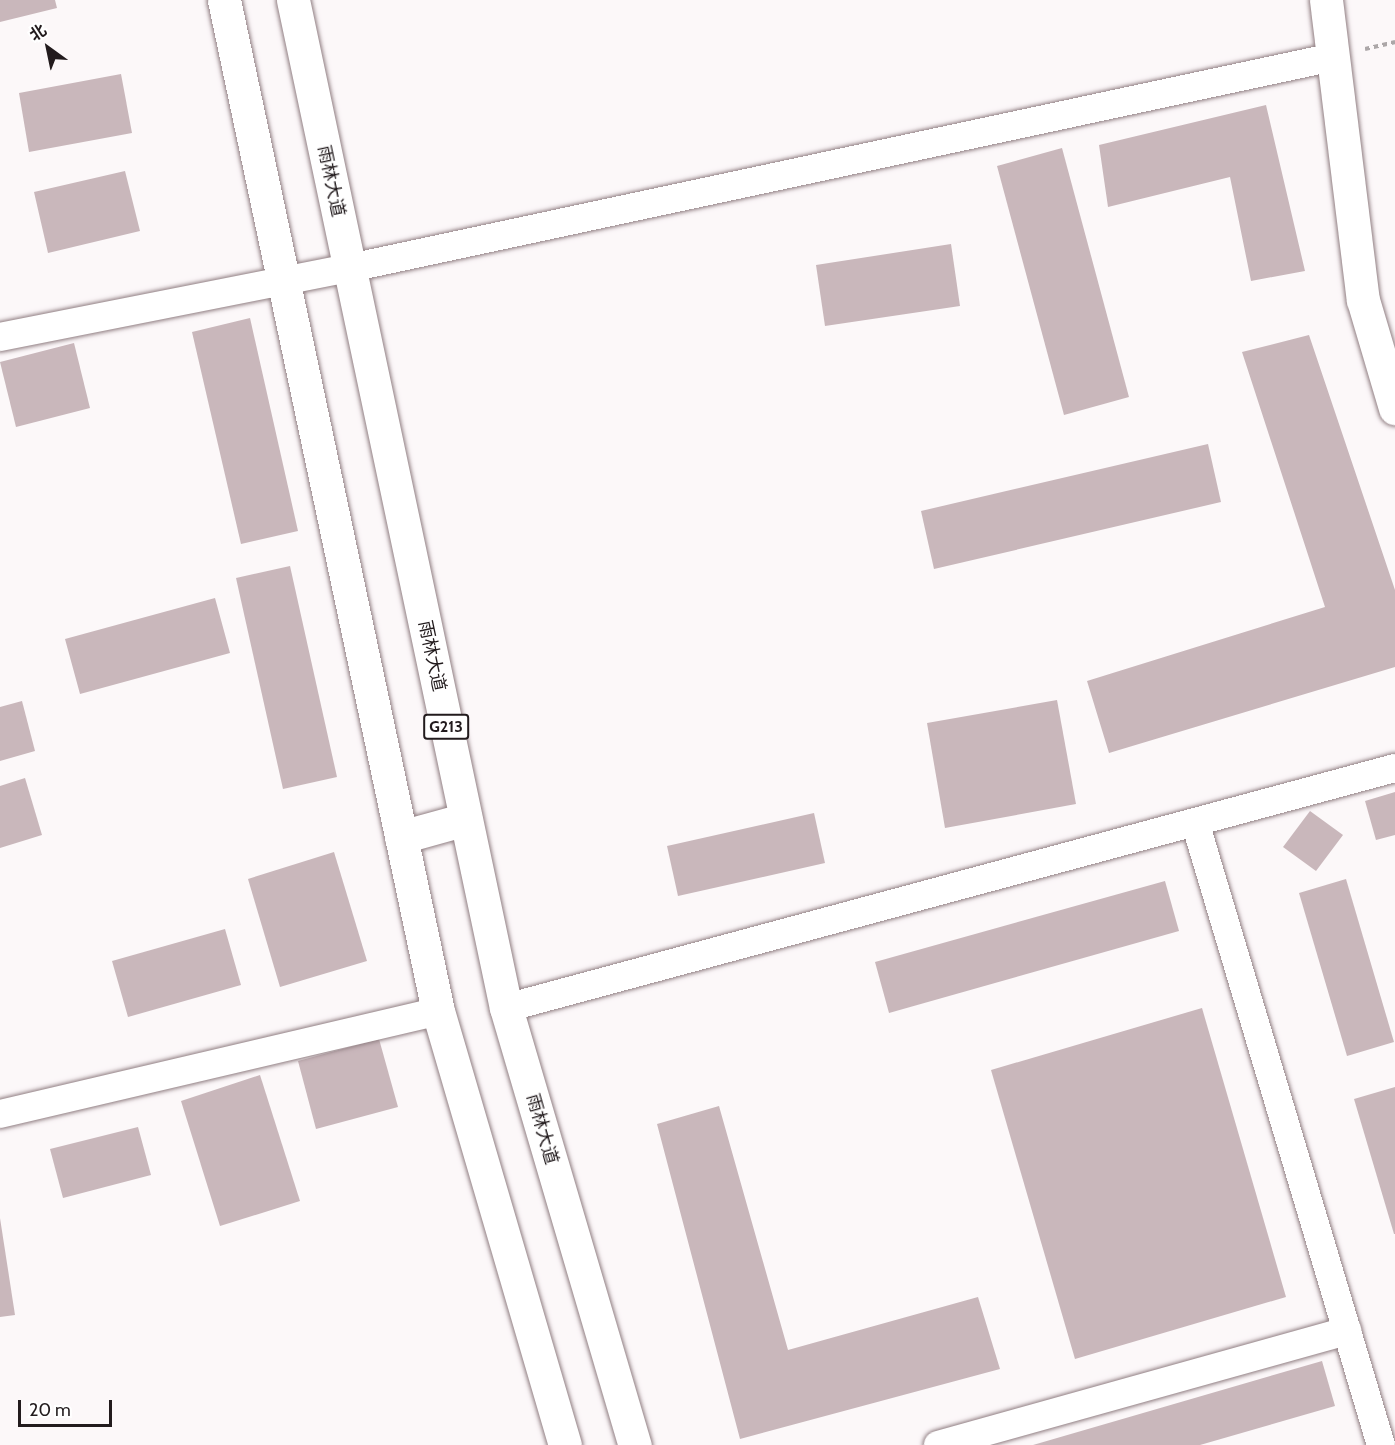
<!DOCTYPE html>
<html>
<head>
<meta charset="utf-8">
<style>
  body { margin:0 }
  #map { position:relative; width:1395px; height:1445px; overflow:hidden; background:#fcf8f9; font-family:Cabin,"Noto Sans SC",sans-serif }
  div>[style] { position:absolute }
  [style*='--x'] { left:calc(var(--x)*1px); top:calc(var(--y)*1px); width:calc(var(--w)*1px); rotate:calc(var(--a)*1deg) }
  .building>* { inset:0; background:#c9b7bb }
  .path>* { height:4px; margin-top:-2px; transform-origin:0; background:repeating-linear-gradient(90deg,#aca7a8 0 4.5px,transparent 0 9px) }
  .roads { filter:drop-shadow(0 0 2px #917f83) drop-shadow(0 0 2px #917f83) }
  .street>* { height:28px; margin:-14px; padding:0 14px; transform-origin:14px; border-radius:14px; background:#fff }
  .secondary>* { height:33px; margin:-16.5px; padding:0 16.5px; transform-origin:16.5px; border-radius:16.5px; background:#fff }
  .highway>* { height:33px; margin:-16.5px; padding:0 16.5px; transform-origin:16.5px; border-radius:16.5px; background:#fff }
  span { translate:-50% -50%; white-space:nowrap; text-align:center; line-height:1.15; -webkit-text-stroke:5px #fff; paint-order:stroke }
  .shield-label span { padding:2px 4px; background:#fff; border:2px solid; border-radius:4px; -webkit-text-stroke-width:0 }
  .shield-label { font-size:16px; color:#221b1d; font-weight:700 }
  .street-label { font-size:18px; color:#221b1d }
  .north { position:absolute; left:18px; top:18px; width:60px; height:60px; -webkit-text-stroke:4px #fff; paint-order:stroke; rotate:327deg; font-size:16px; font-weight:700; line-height:24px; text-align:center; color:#221b1d }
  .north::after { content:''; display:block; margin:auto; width:21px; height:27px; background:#221b1d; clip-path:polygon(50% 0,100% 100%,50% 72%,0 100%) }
  .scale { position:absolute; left:18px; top:1400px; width:94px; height:27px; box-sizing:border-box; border:3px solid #221b1d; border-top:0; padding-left:8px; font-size:18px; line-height:21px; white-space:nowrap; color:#221b1d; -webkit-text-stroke:4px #fff; paint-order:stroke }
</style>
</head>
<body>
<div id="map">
  <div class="building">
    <i style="clip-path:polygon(0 0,55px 0,57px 8px,0 22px)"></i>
    <i style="clip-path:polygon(121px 74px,132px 133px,29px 152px,19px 93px)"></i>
    <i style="clip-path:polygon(1266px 105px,1305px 271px,1251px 281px,1230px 177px,1108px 207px,1099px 145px)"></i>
    <i style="clip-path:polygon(1062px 148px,1129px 397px,1064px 415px,997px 166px)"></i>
    <i style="clip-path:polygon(125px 171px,140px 231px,48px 253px,34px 192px)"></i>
    <i style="clip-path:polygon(951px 244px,960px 306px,825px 326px,816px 265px)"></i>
    <i style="clip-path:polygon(250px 318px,298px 531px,241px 544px,192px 332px)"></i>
    <i style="clip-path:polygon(1309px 335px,1395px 590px,1395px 667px,1109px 753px,1087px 681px,1325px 607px,1242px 352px)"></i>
    <i style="clip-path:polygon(74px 343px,90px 408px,16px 427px,0 362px)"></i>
    <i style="clip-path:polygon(1208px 444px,1221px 502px,934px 569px,921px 511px)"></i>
    <i style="clip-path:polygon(290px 566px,337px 777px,283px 789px,236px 578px)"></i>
    <i style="clip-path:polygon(215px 598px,230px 653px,80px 694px,65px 639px)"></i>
    <i style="clip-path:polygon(1057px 700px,1076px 804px,945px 828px,927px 723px)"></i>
    <i style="clip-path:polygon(22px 701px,35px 751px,0 761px,0 707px)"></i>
    <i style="clip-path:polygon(25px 778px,42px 835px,0 848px,0 786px)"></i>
    <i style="clip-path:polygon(1395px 792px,1395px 835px,1376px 840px,1365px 801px)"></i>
    <i style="clip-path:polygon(1310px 811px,1343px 835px,1316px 871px,1283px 847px)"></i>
    <i style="clip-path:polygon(814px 813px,825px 863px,678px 896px,667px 846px)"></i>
    <i style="clip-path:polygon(334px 852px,367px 961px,280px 987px,248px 879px)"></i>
    <i style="clip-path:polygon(1346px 879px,1394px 1042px,1347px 1056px,1299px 893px)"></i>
    <i style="clip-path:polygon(1165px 881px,1179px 931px,889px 1013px,875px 962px)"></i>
    <i style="clip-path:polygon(225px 929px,241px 985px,128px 1017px,112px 961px)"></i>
    <i style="clip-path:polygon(1202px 1008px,1286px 1297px,1075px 1359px,991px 1070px)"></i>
    <i style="clip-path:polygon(379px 1039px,398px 1107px,316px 1129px,298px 1061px)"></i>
    <i style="clip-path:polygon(260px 1075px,300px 1201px,220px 1226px,181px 1101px)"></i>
    <i style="clip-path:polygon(1395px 1087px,1395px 1234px,1394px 1234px,1354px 1099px)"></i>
    <i style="clip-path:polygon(719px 1106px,788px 1350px,978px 1297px,1000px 1369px,740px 1439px,657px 1124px)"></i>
    <i style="clip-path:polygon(138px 1127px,151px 1175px,63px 1198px,50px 1149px)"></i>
    <i style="clip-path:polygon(0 1218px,15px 1315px,0 1317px)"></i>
    <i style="clip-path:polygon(1322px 1361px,1335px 1406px,1200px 1445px,1033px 1445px)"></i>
  </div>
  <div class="path">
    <i style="--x:1365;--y:49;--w:31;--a:-13"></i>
  </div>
  <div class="roads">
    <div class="street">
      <i style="--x:0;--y:337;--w:357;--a:-11.2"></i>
      <i style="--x:350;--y:268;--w:1005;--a:-12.11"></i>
      <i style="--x:1195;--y:822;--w:650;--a:73.38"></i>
      <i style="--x:506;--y:1008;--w:921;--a:-15.11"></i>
      <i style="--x:0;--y:1114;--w:450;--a:-13.2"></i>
      <i style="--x:938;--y:1445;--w:425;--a:-15.6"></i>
    </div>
    <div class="secondary">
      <i style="--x:1326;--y:0;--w:302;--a:83"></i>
      <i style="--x:1363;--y:300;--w:113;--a:73.5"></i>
    </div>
    <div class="highway">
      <i style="--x:224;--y:0;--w:1033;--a:78.05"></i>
      <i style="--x:438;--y:1011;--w:452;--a:73.7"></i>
      <i style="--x:293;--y:0;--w:1030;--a:78.07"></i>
      <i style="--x:506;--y:1008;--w:456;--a:73.6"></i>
      <i style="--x:401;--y:837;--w:67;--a:-15.5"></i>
    </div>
  </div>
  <div class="shield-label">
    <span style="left:446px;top:727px">G213</span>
  </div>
  <div class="street-label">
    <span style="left:331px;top:181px;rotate:78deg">雨林大道</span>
    <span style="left:432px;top:656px;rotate:78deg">雨林大道</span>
    <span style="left:542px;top:1129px;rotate:74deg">雨林大道</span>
  </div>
  <div class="north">北</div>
  <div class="scale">20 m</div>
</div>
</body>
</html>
